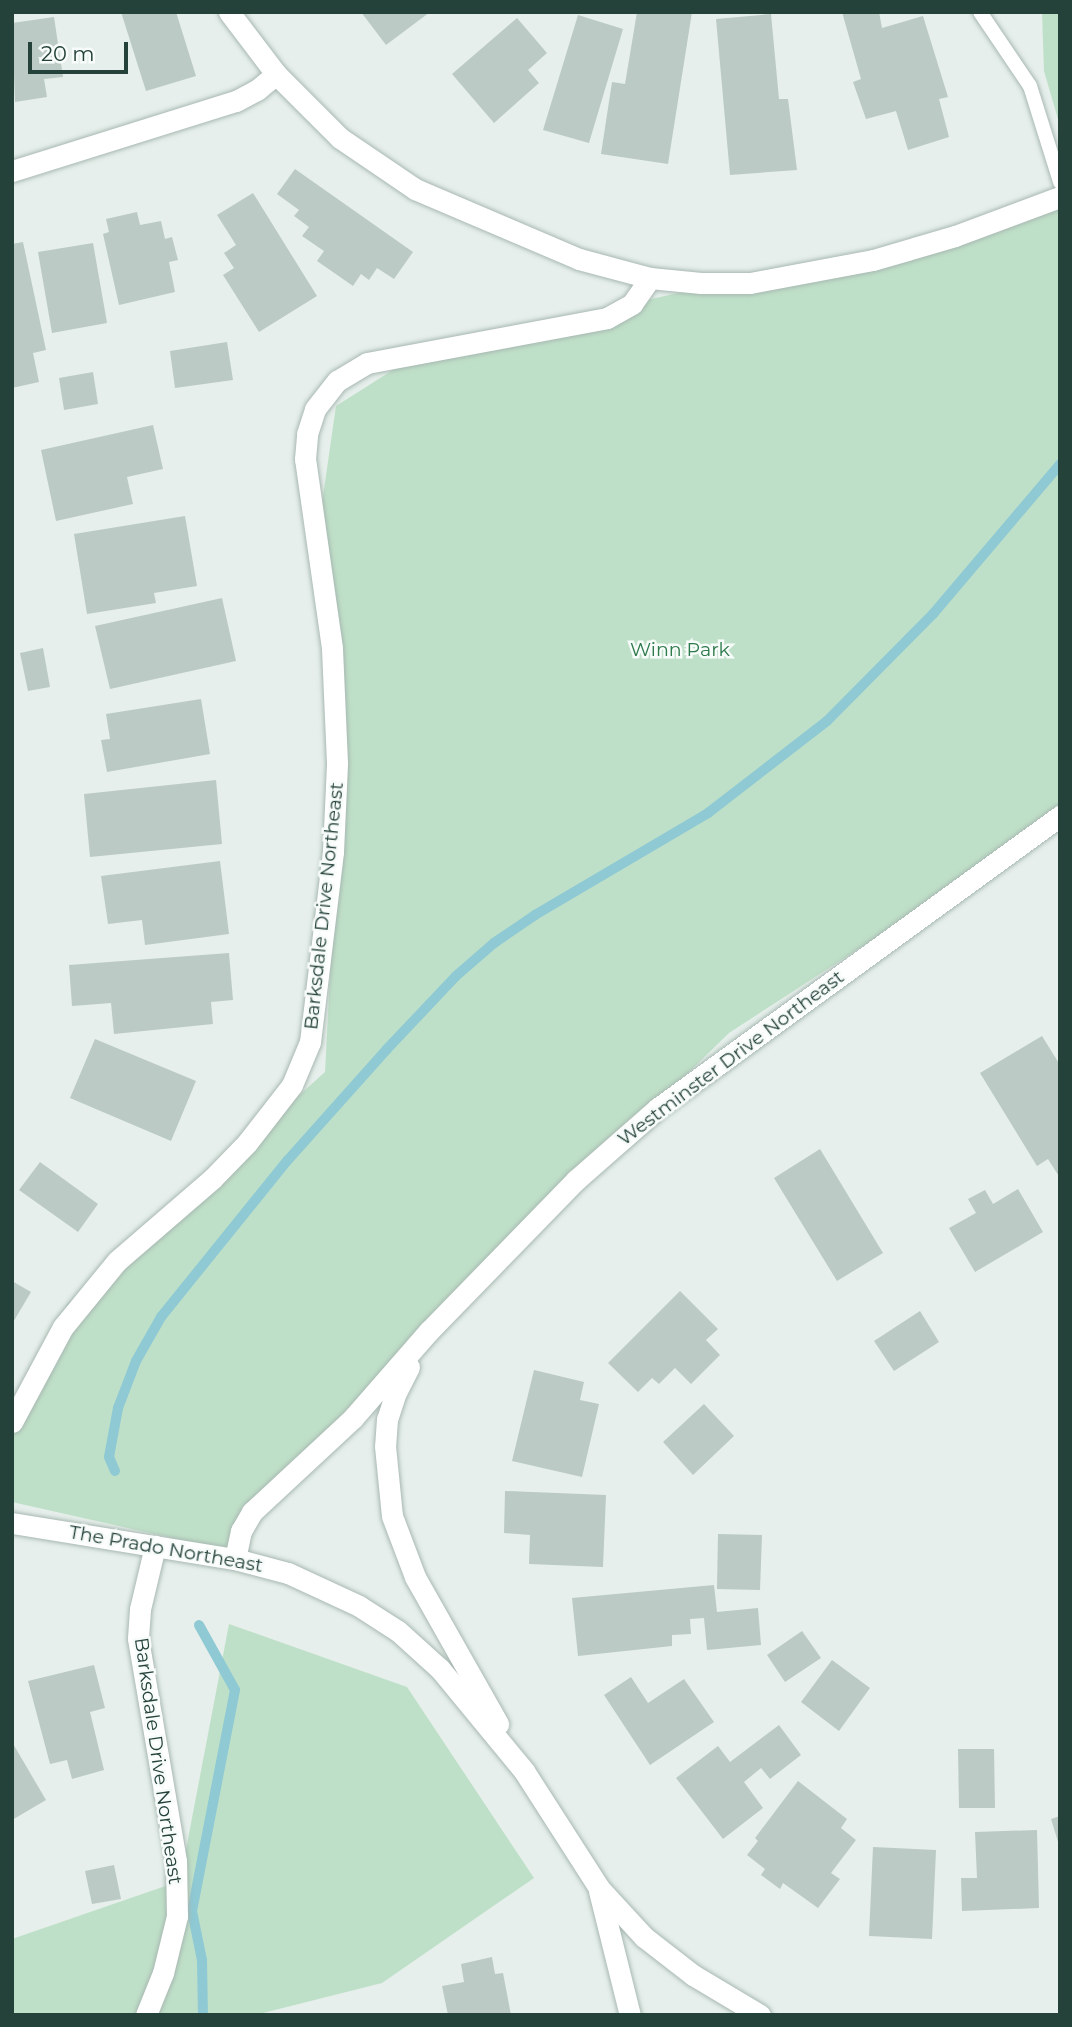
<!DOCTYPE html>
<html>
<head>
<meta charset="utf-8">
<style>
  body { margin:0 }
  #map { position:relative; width:1072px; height:2027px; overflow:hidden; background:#e6efeb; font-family:Montserrat,sans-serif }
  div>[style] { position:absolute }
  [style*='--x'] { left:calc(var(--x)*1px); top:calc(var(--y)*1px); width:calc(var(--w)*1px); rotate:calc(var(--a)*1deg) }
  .green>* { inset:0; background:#bfe0c8 }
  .stream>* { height:10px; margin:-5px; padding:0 5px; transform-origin:5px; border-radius:5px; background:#8ec9d4 }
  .building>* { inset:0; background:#bbcac4 }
  .roads { filter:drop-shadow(0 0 2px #a8b8b2) drop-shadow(0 0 2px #a8b8b2) }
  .lane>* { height:14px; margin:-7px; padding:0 7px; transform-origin:7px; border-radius:7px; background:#fff }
  .street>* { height:21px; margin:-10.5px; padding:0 10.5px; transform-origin:10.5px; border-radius:10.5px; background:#fff }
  span { translate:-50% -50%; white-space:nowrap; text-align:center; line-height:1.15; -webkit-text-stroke:5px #f7fbf9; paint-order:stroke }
  .park-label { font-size:19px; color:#2d7a4b }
  .street-label { font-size:19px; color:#24423a }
  .frame { position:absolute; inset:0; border:14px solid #24423a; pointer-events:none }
  .scale { position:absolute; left:28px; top:42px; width:100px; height:32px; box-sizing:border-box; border:4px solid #24423a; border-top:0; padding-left:9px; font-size:21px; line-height:24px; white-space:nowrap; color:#24423a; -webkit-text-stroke:5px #f7fbf9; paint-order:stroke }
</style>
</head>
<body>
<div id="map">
  <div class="green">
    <i style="clip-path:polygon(1042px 12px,1060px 12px,1060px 126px,1044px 71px)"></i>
    <i style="clip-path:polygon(1060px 196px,1060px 818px,729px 1033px,450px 1305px,230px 1551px,12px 1502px,12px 1438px,67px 1304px,325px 1072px,341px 764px,319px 524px,336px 406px,426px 349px,904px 243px)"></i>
    <i style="clip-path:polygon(229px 1624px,407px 1687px,534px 1878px,382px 1983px,255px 2015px,12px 2015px,12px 1939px,180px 1881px)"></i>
  </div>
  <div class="stream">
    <i style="--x:115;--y:1471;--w:15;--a:-113"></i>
    <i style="--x:109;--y:1457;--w:50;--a:-79.6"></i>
    <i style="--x:118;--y:1408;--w:50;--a:-69"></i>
    <i style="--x:136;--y:1361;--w:51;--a:-60.4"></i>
    <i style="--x:161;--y:1317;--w:201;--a:-51.1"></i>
    <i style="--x:287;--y:1161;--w:150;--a:-48.2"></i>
    <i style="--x:387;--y:1049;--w:100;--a:-46.6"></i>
    <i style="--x:456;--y:976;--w:50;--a:-41"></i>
    <i style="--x:494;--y:943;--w:50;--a:-34.3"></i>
    <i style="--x:535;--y:915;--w:201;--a:-30.5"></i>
    <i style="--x:708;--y:813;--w:150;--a:-37.7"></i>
    <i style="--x:827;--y:721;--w:151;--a:-45.3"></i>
    <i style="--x:933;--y:614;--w:197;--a:-49.7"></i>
    <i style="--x:199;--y:1625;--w:74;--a:61"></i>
    <i style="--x:235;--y:1690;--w:225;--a:101"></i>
    <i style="--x:192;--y:1911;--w:50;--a:78.5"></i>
    <i style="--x:202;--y:1960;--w:55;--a:89"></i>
  </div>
  <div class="building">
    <i style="clip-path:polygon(121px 12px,176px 12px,196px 76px,146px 91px)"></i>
    <i style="clip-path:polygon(361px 12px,430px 12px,386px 45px)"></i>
    <i style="clip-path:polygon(637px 12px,692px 12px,668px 164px,601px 154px,612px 82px,625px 84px)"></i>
    <i style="clip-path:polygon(842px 12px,879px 12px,882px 28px,923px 16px,948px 97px,939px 99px,949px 137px,908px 150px,896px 111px,866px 119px,853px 82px,861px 79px)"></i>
    <i style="clip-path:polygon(771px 14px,779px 99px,788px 99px,797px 170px,730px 175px,716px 19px)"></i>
    <i style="clip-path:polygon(578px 15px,623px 29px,589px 143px,543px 130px)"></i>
    <i style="clip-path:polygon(54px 17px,63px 77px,44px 79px,47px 97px,15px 102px,12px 23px)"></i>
    <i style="clip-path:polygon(517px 18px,547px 53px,528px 70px,539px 83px,494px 123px,452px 74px)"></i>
    <i style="clip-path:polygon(295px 169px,413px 252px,394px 279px,377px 268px,369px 280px,361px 274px,353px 286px,317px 261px,324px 251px,302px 236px,309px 227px,294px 216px,299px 210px,277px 194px)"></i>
    <i style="clip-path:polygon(253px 193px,317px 296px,259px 332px,223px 275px,234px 268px,224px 253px,236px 245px,217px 215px)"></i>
    <i style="clip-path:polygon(137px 212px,140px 225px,161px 221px,165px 239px,172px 237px,178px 260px,169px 262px,175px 292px,119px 305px,103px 234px,109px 232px,106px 219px)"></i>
    <i style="clip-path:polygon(23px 242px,46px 350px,33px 353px,39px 382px,12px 388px,12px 244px)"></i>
    <i style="clip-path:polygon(93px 243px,107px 323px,52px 333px,38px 252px)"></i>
    <i style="clip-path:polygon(227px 342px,233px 380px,175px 388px,170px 351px)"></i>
    <i style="clip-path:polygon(93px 372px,98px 404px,64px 410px,59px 378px)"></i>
    <i style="clip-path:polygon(153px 425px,163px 469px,127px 477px,133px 504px,56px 521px,41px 450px)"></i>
    <i style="clip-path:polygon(185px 516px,197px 586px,154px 593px,156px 603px,87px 614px,74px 534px)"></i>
    <i style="clip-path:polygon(222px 598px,236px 661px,110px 689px,95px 626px)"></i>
    <i style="clip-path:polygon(43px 648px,50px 687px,28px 691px,20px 653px)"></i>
    <i style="clip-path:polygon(201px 699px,210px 754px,107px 772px,101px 740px,110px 739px,106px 714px)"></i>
    <i style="clip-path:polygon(216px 780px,222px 844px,90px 857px,84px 794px)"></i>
    <i style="clip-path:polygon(220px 861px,229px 934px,145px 945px,142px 920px,108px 924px,101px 876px)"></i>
    <i style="clip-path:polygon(229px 953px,233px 1000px,211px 1002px,213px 1024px,114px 1034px,111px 1003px,72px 1006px,69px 965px)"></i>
    <i style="clip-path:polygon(1042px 1036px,1060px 1065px,1060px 1178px,1048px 1159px,1037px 1166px,980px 1073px)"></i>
    <i style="clip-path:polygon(95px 1039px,196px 1081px,171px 1141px,70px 1098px)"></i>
    <i style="clip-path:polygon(820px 1149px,883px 1253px,837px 1281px,774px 1178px)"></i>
    <i style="clip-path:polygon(40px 1162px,98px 1204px,78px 1232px,19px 1190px)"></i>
    <i style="clip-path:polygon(1018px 1189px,1043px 1232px,975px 1272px,949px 1228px,976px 1213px,968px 1199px,985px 1190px,993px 1204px)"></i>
    <i style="clip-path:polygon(12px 1281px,31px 1292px,12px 1324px)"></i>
    <i style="clip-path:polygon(680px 1291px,718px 1329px,706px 1340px,720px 1355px,691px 1384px,675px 1368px,659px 1384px,652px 1378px,638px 1392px,608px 1363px)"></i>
    <i style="clip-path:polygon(920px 1311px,939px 1342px,894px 1371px,874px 1341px)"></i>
    <i style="clip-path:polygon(534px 1370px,584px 1382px,580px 1400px,599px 1404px,582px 1477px,512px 1461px)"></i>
    <i style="clip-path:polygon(704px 1404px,734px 1436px,693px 1475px,663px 1442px)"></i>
    <i style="clip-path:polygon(505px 1491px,606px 1495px,603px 1567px,529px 1564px,530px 1535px,504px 1533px)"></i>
    <i style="clip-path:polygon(718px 1534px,762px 1535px,760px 1590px,717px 1589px)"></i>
    <i style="clip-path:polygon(714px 1585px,717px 1612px,758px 1608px,761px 1645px,707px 1650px,704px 1618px,690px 1619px,691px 1634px,672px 1635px,672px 1646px,578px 1656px,572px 1598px)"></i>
    <i style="clip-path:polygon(802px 1631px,821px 1658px,785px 1682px,767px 1655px)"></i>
    <i style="clip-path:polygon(832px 1660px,870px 1688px,839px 1731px,801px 1702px)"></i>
    <i style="clip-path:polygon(94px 1665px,105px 1708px,90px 1712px,104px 1770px,72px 1779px,67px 1760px,50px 1764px,28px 1681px)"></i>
    <i style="clip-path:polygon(631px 1677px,648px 1703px,684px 1679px,714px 1722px,650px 1765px,604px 1695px)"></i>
    <i style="clip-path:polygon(779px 1725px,801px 1755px,770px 1779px,761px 1768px,744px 1782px,763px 1808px,723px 1839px,676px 1778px,718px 1746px,730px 1762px)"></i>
    <i style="clip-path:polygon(12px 1742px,46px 1800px,12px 1820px)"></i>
    <i style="clip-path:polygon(958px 1749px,994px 1749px,995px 1808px,959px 1808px)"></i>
    <i style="clip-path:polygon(798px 1781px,847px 1819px,841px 1828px,856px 1840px,831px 1873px,840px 1879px,818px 1908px,783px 1883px,780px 1889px,761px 1875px,765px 1869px,747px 1855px,758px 1841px,755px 1838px)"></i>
    <i style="clip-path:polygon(1060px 1816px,1060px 1845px,1059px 1845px,1051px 1819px)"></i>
    <i style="clip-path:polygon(1037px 1830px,1039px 1908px,962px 1911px,961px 1878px,977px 1878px,975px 1832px)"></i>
    <i style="clip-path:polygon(873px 1847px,936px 1850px,932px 1939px,869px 1936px)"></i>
    <i style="clip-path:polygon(114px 1865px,121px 1899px,92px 1904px,85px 1871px)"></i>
    <i style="clip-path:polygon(492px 1957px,495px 1974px,503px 1973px,511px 2015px,448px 2015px,442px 1986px,464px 1982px,461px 1964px)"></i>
  </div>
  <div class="roads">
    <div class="lane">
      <i style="--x:980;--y:12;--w:89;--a:56"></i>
      <i style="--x:1030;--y:86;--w:101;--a:72.6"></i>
    </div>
    <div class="street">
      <i style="--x:229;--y:12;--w:78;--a:52.8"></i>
      <i style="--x:276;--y:74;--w:91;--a:45"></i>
      <i style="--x:340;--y:138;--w:91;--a:34.2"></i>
      <i style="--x:415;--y:189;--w:178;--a:23.1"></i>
      <i style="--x:579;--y:259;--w:73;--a:15"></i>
      <i style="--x:650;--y:278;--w:51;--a:5.6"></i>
      <i style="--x:701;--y:283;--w:49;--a:0"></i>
      <i style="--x:750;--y:283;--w:125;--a:-10.6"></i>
      <i style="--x:873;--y:260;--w:85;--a:-16.3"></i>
      <i style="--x:955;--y:236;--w:112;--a:-20.4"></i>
      <i style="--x:12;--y:171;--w:235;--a:-17.4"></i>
      <i style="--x:236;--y:101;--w:24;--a:-28"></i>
      <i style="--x:257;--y:90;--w:25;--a:-40"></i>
      <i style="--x:409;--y:1367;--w:28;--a:117"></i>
      <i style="--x:396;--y:1392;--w:28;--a:108"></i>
      <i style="--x:387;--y:1419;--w:27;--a:94"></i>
      <i style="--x:385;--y:1446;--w:70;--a:84.3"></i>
      <i style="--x:392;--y:1516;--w:65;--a:69.3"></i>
      <i style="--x:415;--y:1577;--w:169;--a:60.5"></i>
      <i style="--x:12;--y:1422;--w:108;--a:-61.8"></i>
      <i style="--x:63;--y:1327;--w:85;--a:-50.7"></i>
      <i style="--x:117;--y:1261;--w:127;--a:-40.8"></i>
      <i style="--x:213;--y:1178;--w:49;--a:-45.8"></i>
      <i style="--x:247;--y:1143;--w:73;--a:-52.2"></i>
      <i style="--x:292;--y:1085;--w:47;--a:-67.3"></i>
      <i style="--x:310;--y:1042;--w:191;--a:-83.1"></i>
      <i style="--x:333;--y:852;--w:89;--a:-87.4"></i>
      <i style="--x:337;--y:763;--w:115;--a:-92.5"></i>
      <i style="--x:332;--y:648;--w:191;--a:-98.1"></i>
      <i style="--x:305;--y:459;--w:25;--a:-85"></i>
      <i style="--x:307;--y:434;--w:26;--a:-72"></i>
      <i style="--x:315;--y:409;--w:36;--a:-52"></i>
      <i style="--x:337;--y:381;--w:35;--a:-31"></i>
      <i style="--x:367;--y:363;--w:244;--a:-10.6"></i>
      <i style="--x:607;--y:318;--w:29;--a:-29"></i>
      <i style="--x:632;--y:304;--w:32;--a:-55"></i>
      <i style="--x:12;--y:1523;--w:226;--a:9.2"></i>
      <i style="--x:235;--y:1559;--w:55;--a:14.8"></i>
      <i style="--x:288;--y:1573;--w:78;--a:24.9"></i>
      <i style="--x:359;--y:1606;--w:46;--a:32.7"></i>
      <i style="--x:398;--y:1631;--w:57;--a:42.1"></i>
      <i style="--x:440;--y:1669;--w:132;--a:50.5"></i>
      <i style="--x:524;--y:1771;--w:139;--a:57.3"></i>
      <i style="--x:599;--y:1888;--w:67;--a:47.4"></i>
      <i style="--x:644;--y:1937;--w:62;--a:37.8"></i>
      <i style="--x:693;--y:1975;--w:78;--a:30.8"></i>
      <i style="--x:235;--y:1559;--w:29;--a:-78"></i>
      <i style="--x:241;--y:1531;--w:22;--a:-60"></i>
      <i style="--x:252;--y:1512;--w:138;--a:-42.9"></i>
      <i style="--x:353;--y:1418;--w:116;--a:-48.9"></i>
      <i style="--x:429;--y:1331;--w:211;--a:-45.8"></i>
      <i style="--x:576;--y:1180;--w:109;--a:-41.3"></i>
      <i style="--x:658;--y:1108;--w:497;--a:-36"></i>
      <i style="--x:599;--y:1891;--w:128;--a:76"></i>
      <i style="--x:146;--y:2015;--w:45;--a:-68"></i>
      <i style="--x:163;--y:1973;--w:59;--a:-76.2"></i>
      <i style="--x:177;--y:1916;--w:55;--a:-91"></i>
      <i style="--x:176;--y:1861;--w:226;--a:-99.7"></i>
      <i style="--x:138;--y:1638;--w:29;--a:-86"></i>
      <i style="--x:140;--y:1609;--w:65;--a:-76.6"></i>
    </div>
  </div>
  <div class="park-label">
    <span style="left:680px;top:650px">Winn Park</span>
  </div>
  <div class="street-label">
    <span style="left:324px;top:906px;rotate:-84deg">Barksdale Drive Northeast</span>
    <span style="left:731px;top:1058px;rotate:-37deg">Westminster Drive Northeast</span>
    <span style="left:166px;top:1549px;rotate:10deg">The Prado Northeast</span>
    <span style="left:158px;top:1761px;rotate:82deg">Barksdale Drive Northeast</span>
  </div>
  <div class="frame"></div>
  <div class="scale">20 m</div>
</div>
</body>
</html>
